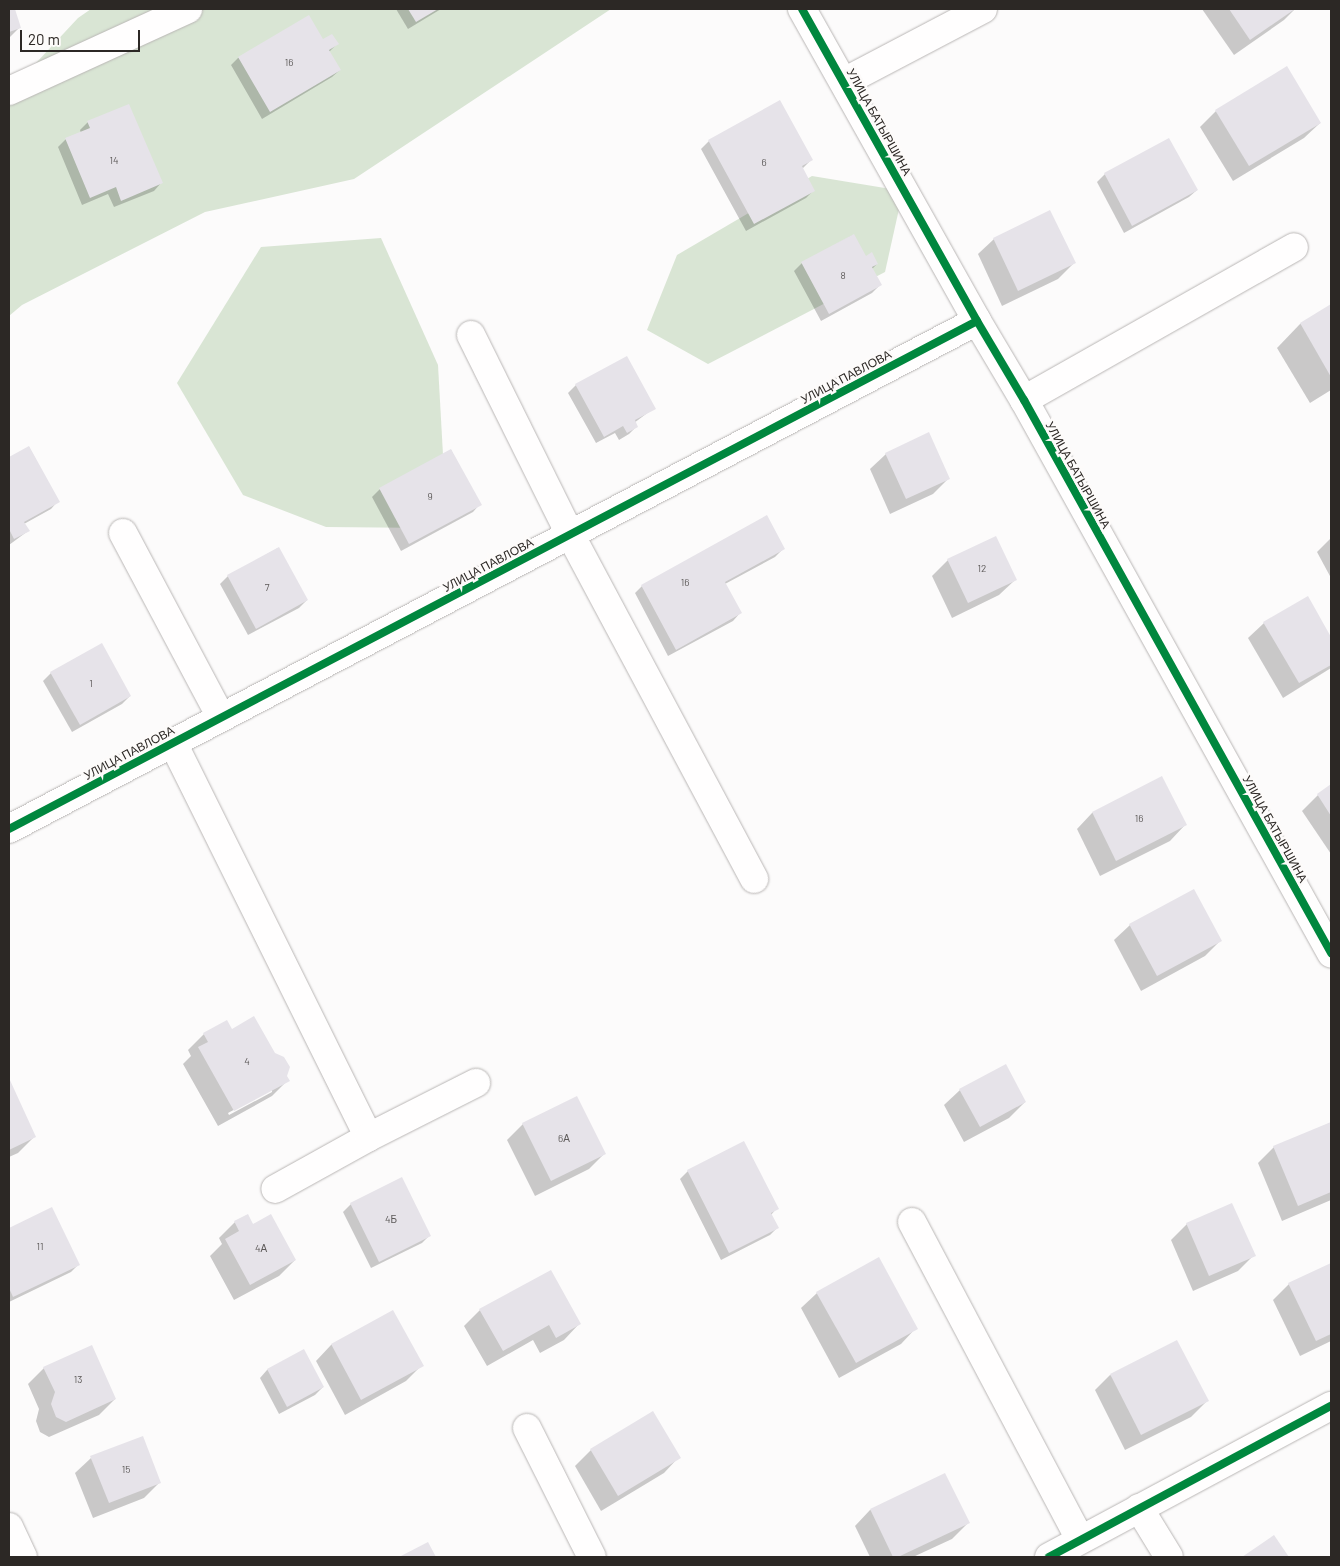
<!DOCTYPE html>
<html>
<head>
<meta charset="utf-8">
<style>
  body { margin:0 }
  #map { position:relative; width:1340px; height:1566px; overflow:hidden; background:#fcfbfb; font-family:Barlow,sans-serif }
  div>[style] { position:absolute }
  [style*='--x'] { left:calc(var(--x)*1px); top:calc(var(--y)*1px); width:calc(var(--w)*1px); rotate:calc(var(--a)*1deg) }
  .forest>* { inset:0; background:#d9e5d4 }
  .shadow>* { inset:0; background:#0003 }
  .building>* { inset:0; background:#e6e3e9 }
  .roads { filter:drop-shadow(0 0 1px #b9b6b5) drop-shadow(0 0 1px #b9b6b5) }
  .minor>* { height:28px; margin:-14px; padding:0 14px; transform-origin:14px; border-radius:14px; background:#fffefe }
  .cycleway>* { height:8px; margin:-4px; padding:0 4px; transform-origin:4px; border-radius:4px; background:#00873e }
  span { translate:-50% -50%; white-space:nowrap; text-align:center; line-height:1.15; -webkit-text-stroke:5px #fdfbfa; paint-order:stroke }
  .number-label { font-size:10px; color:#5c5958 }
  .number-label span { -webkit-text-stroke-width:0 }
  .street-label { font-size:12px; color:#2c2825 }
  .frame { position:absolute; inset:0; border:10px solid #2c2825; pointer-events:none }
  .scale { position:absolute; left:20px; top:30px; width:120px; height:22px; box-sizing:border-box; border:2px solid #2c2825; border-top:0; padding-left:6px; font-size:15px; line-height:18px; white-space:nowrap; color:#2c2825; -webkit-text-stroke:4px #fdfbfa; paint-order:stroke }
</style>
</head>
<body>
<div id="map">
  <div class="forest">
    <i style="clip-path:polygon(91px 9px,611px 9px,354px 179px,205px 212px,22px 305px,9px 316px,9px 92px,78px 18px)"></i>
    <i style="clip-path:polygon(812px 176px,903px 191px,885px 272px,708px 364px,647px 330px,677px 255px)"></i>
    <i style="clip-path:polygon(381px 238px,438px 365px,443px 455px,431px 528px,326px 527px,243px 495px,177px 383px,261px 247px)"></i>
  </div>
  <div class="shadow">
    <i style="clip-path:polygon(9px 9px,13px 9px,20px 27px,9px 38px)"></i>
    <i style="clip-path:polygon(396px 9px,441px 9px,408px 29px)"></i>
    <i style="clip-path:polygon(1202px 9px,1295px 9px,1284px 20px,1234px 55px)"></i>
    <i style="clip-path:polygon(308px 17px,323px 41px,337px 44px,329px 52px,340px 70px,332px 77px,262px 119px,231px 65px,238px 58px)"></i>
    <i style="clip-path:polygon(1216px 111px,1320px 123px,1304px 138px,1233px 181px,1200px 127px)"></i>
    <i style="clip-path:polygon(88px 122px,161px 183px,154px 191px,114px 207px,108px 194px,82px 205px,58px 147px,66px 139px,81px 133px,80px 130px)"></i>
    <i style="clip-path:polygon(709px 141px,811px 160px,802px 169px,813px 191px,806px 198px,746px 231px,701px 149px)"></i>
    <i style="clip-path:polygon(1105px 174px,1197px 190px,1189px 197px,1124px 233px,1097px 182px)"></i>
    <i style="clip-path:polygon(853px 235px,865px 257px,877px 264px,872px 269px,880px 285px,872px 293px,821px 321px,794px 271px,802px 263px)"></i>
    <i style="clip-path:polygon(994px 239px,1074px 263px,1058px 279px,1002px 306px,978px 254px)"></i>
    <i style="clip-path:polygon(1331px 306px,1331px 390px,1310px 403px,1277px 348px,1300px 324px)"></i>
    <i style="clip-path:polygon(576px 385px,654px 408px,634px 423px,636px 427px,629px 434px,619px 440px,615px 433px,596px 443px,568px 393px)"></i>
    <i style="clip-path:polygon(29px 447px,58px 501px,51px 509px,24px 524px,28px 531px,9px 545px,9px 458px)"></i>
    <i style="clip-path:polygon(451px 450px,480px 504px,473px 512px,401px 551px,372px 497px,380px 489px)"></i>
    <i style="clip-path:polygon(886px 454px,949px 478px,933px 494px,890px 514px,870px 469px)"></i>
    <i style="clip-path:polygon(1331px 538px,1331px 578px,1317px 552px)"></i>
    <i style="clip-path:polygon(278px 548px,307px 600px,299px 608px,248px 635px,220px 584px,228px 576px)"></i>
    <i style="clip-path:polygon(783px 549px,775px 557px,725px 584px,740px 613px,733px 621px,668px 656px,635px 593px,642px 586px)"></i>
    <i style="clip-path:polygon(948px 560px,1015px 580px,999px 595px,952px 618px,932px 576px)"></i>
    <i style="clip-path:polygon(1307px 598px,1331px 639px,1331px 668px,1283px 698px,1248px 638px,1264px 623px)"></i>
    <i style="clip-path:polygon(51px 673px,130px 696px,122px 704px,72px 732px,43px 681px)"></i>
    <i style="clip-path:polygon(1162px 778px,1185px 825px,1170px 841px,1100px 876px,1077px 829px,1092px 813px)"></i>
    <i style="clip-path:polygon(1331px 786px,1331px 854px,1302px 811px,1318px 795px)"></i>
    <i style="clip-path:polygon(1130px 925px,1221px 940px,1205px 956px,1141px 991px,1114px 940px)"></i>
    <i style="clip-path:polygon(evenodd,231px 1030px,286px 1076px,288px 1080px,272px 1096px,218px 1126px,183px 1064px,191px 1056px,188px 1050px,204px 1034px,231px 1030px,272px 1089px,272px 1092px,229px 1115px,228px 1113px,272px 1089px)"></i>
    <i style="clip-path:polygon(9px 1081px,34px 1137px,18px 1153px,9px 1157px)"></i>
    <i style="clip-path:polygon(960px 1090px,1025px 1102px,1009px 1118px,964px 1142px,944px 1105px)"></i>
    <i style="clip-path:polygon(1330px 1123px,1331px 1200px,1282px 1221px,1258px 1163px,1274px 1147px)"></i>
    <i style="clip-path:polygon(523px 1124px,605px 1153px,589px 1169px,535px 1196px,507px 1140px)"></i>
    <i style="clip-path:polygon(688px 1171px,777px 1208px,771px 1215px,777px 1228px,770px 1235px,721px 1260px,680px 1179px)"></i>
    <i style="clip-path:polygon(351px 1204px,430px 1235px,422px 1243px,371px 1268px,343px 1212px)"></i>
    <i style="clip-path:polygon(52px 1209px,78px 1265px,71px 1272px,9px 1302px,9px 1229px)"></i>
    <i style="clip-path:polygon(247px 1215px,253px 1225px,295px 1260px,279px 1276px,234px 1300px,210px 1256px,222px 1244px,219px 1238px,235px 1222px)"></i>
    <i style="clip-path:polygon(1187px 1224px,1254px 1255px,1238px 1271px,1193px 1291px,1171px 1240px)"></i>
    <i style="clip-path:polygon(1331px 1264px,1331px 1341px,1300px 1356px,1273px 1300px,1289px 1284px)"></i>
    <i style="clip-path:polygon(817px 1293px,916px 1328px,901px 1344px,839px 1378px,801px 1308px)"></i>
    <i style="clip-path:polygon(480px 1310px,579px 1324px,564px 1340px,540px 1353px,533px 1340px,487px 1366px,464px 1326px)"></i>
    <i style="clip-path:polygon(392px 1312px,422px 1365px,406px 1381px,345px 1415px,316px 1361px,331px 1345px)"></i>
    <i style="clip-path:polygon(303px 1351px,323px 1387px,315px 1395px,279px 1414px,260px 1378px,267px 1370px)"></i>
    <i style="clip-path:polygon(44px 1368px,115px 1399px,99px 1415px,49px 1437px,40px 1432px,36px 1421px,39px 1409px,28px 1384px)"></i>
    <i style="clip-path:polygon(1110px 1375px,1207px 1401px,1191px 1417px,1125px 1450px,1095px 1390px)"></i>
    <i style="clip-path:polygon(653px 1413px,679px 1457px,664px 1473px,601px 1511px,575px 1466px,591px 1450px)"></i>
    <i style="clip-path:polygon(91px 1458px,160px 1482px,144px 1498px,93px 1518px,75px 1473px)"></i>
    <i style="clip-path:polygon(870px 1510px,968px 1523px,952px 1539px,913px 1557px,870px 1557px,855px 1526px)"></i>
  </div>
  <div class="building">
    <i style="clip-path:polygon(9px 9px,15px 9px,21px 28px,9px 32px)"></i>
    <i style="clip-path:polygon(408px 9px,438px 9px,416px 22px)"></i>
    <i style="clip-path:polygon(1229px 9px,1295px 9px,1250px 40px)"></i>
    <i style="clip-path:polygon(309px 15px,323px 39px,332px 34px,339px 44px,329px 50px,341px 70px,270px 112px,238px 57px)"></i>
    <i style="clip-path:polygon(1287px 66px,1321px 123px,1249px 166px,1215px 110px)"></i>
    <i style="clip-path:polygon(780px 100px,813px 160px,802px 166px,815px 191px,754px 224px,708px 140px)"></i>
    <i style="clip-path:polygon(129px 104px,163px 183px,121px 201px,116px 187px,90px 198px,65px 138px,90px 128px,87px 121px)"></i>
    <i style="clip-path:polygon(1169px 138px,1198px 190px,1132px 226px,1104px 173px)"></i>
    <i style="clip-path:polygon(1050px 210px,1076px 263px,1018px 291px,993px 238px)"></i>
    <i style="clip-path:polygon(854px 234px,866px 256px,872px 252px,878px 264px,872px 267px,882px 285px,829px 314px,801px 262px)"></i>
    <i style="clip-path:polygon(1331px 304px,1331px 377px,1300px 323px)"></i>
    <i style="clip-path:polygon(627px 356px,656px 409px,635px 420px,638px 427px,627px 433px,623px 426px,604px 437px,575px 384px)"></i>
    <i style="clip-path:polygon(929px 432px,950px 479px,906px 499px,885px 453px)"></i>
    <i style="clip-path:polygon(29px 446px,60px 502px,24px 522px,30px 531px,14px 539px,9px 529px,9px 457px)"></i>
    <i style="clip-path:polygon(451px 449px,482px 505px,409px 544px,379px 488px)"></i>
    <i style="clip-path:polygon(767px 515px,785px 549px,725px 582px,742px 613px,676px 650px,641px 585px)"></i>
    <i style="clip-path:polygon(996px 536px,1017px 580px,968px 603px,947px 559px)"></i>
    <i style="clip-path:polygon(279px 547px,308px 600px,256px 629px,227px 575px)"></i>
    <i style="clip-path:polygon(1308px 596px,1331px 637px,1331px 665px,1299px 683px,1263px 622px)"></i>
    <i style="clip-path:polygon(102px 643px,131px 696px,80px 725px,50px 672px)"></i>
    <i style="clip-path:polygon(1162px 776px,1187px 825px,1116px 861px,1092px 812px)"></i>
    <i style="clip-path:polygon(1331px 784px,1331px 816px,1317px 794px)"></i>
    <i style="clip-path:polygon(1194px 889px,1222px 941px,1157px 976px,1129px 924px)"></i>
    <i style="clip-path:polygon(254px 1016px,275px 1053px,284px 1057px,290px 1067px,287px 1076px,290px 1081px,234px 1111px,198px 1047px,208px 1042px,203px 1033px,227px 1020px,232px 1029px)"></i>
    <i style="clip-path:polygon(1006px 1064px,1026px 1102px,980px 1127px,959px 1089px)"></i>
    <i style="clip-path:polygon(9px 1078px,36px 1137px,9px 1150px)"></i>
    <i style="clip-path:polygon(577px 1096px,606px 1154px,551px 1181px,522px 1123px)"></i>
    <i style="clip-path:polygon(1331px 1122px,1331px 1192px,1298px 1206px,1273px 1146px)"></i>
    <i style="clip-path:polygon(744px 1141px,779px 1209px,771px 1213px,779px 1228px,729px 1253px,687px 1170px)"></i>
    <i style="clip-path:polygon(402px 1177px,431px 1236px,379px 1262px,350px 1203px)"></i>
    <i style="clip-path:polygon(1232px 1203px,1256px 1256px,1209px 1276px,1186px 1223px)"></i>
    <i style="clip-path:polygon(52px 1207px,80px 1265px,13px 1297px,9px 1288px,9px 1228px)"></i>
    <i style="clip-path:polygon(248px 1214px,253px 1224px,271px 1214px,296px 1260px,250px 1285px,225px 1239px,239px 1231px,234px 1221px)"></i>
    <i style="clip-path:polygon(879px 1257px,918px 1329px,856px 1363px,816px 1292px)"></i>
    <i style="clip-path:polygon(1331px 1263px,1331px 1334px,1316px 1341px,1288px 1283px)"></i>
    <i style="clip-path:polygon(551px 1270px,581px 1324px,556px 1338px,549px 1325px,503px 1351px,479px 1309px)"></i>
    <i style="clip-path:polygon(393px 1310px,424px 1366px,361px 1400px,331px 1344px)"></i>
    <i style="clip-path:polygon(1177px 1340px,1209px 1401px,1141px 1435px,1110px 1374px)"></i>
    <i style="clip-path:polygon(92px 1345px,116px 1399px,66px 1422px,56px 1417px,51px 1404px,55px 1392px,43px 1367px)"></i>
    <i style="clip-path:polygon(304px 1349px,324px 1387px,287px 1407px,267px 1369px)"></i>
    <i style="clip-path:polygon(653px 1411px,681px 1458px,618px 1496px,590px 1449px)"></i>
    <i style="clip-path:polygon(143px 1436px,161px 1483px,109px 1503px,90px 1456px)"></i>
    <i style="clip-path:polygon(945px 1473px,970px 1523px,898px 1557px,893px 1557px,870px 1509px)"></i>
    <i style="clip-path:polygon(1274px 1535px,1289px 1557px,1242px 1557px)"></i>
    <i style="clip-path:polygon(428px 1542px,436px 1557px,399px 1557px)"></i>
  </div>
  <div class="roads">
    <div class="minor">
      <i style="--x:802;--y:9;--w:358;--a:60.7"></i>
      <i style="--x:977;--y:321;--w:92;--a:59.3"></i>
      <i style="--x:1024;--y:400;--w:633;--a:60.96"></i>
      <i style="--x:844;--y:82;--w:157;--a:-27.7"></i>
      <i style="--x:9;--y:91;--w:197;--a:-24.6"></i>
      <i style="--x:471;--y:335;--w:222;--a:63.6"></i>
      <i style="--x:570;--y:534;--w:391;--a:61.9"></i>
      <i style="--x:1024;--y:400;--w:310;--a:-29.5"></i>
      <i style="--x:123;--y:533;--w:208;--a:62"></i>
      <i style="--x:173;--y:743;--w:440;--a:63.6"></i>
      <i style="--x:369;--y:1137;--w:107;--a:151"></i>
      <i style="--x:9;--y:829;--w:1093;--a:-27.69"></i>
      <i style="--x:369;--y:1137;--w:120;--a:-26.8"></i>
      <i style="--x:912;--y:1222;--w:359;--a:62.1"></i>
      <i style="--x:527;--y:1428;--w:144;--a:63.3"></i>
      <i style="--x:1139;--y:1508;--w:57;--a:58.5"></i>
      <i style="--x:9;--y:1527;--w:33;--a:65"></i>
      <i style="--x:1049;--y:1557;--w:320;--a:-28.2"></i>
    </div>
  </div>
  <div class="cycleway">
    <i style="--x:802;--y:9;--w:358;--a:60.7"></i>
    <i style="--x:977;--y:321;--w:92;--a:59.3"></i>
    <i style="--x:1024;--y:400;--w:633;--a:60.96"></i>
    <i style="--x:9;--y:829;--w:1093;--a:-27.69"></i>
    <i style="--x:1049;--y:1557;--w:320;--a:-28.2"></i>
  </div>
  <div class="number-label">
    <span style="left:289px;top:63px">16</span>
    <span style="left:114px;top:161px">14</span>
    <span style="left:764px;top:163px">6</span>
    <span style="left:843px;top:276px">8</span>
    <span style="left:430px;top:497px">9</span>
    <span style="left:982px;top:569px">12</span>
    <span style="left:685px;top:583px">16</span>
    <span style="left:267px;top:588px">7</span>
    <span style="left:91px;top:684px">1</span>
    <span style="left:1139px;top:819px">16</span>
    <span style="left:247px;top:1062px">4</span>
    <span style="left:564px;top:1139px">6А</span>
    <span style="left:391px;top:1220px">4Б</span>
    <span style="left:40px;top:1247px">11</span>
    <span style="left:261px;top:1249px">4А</span>
    <span style="left:78px;top:1380px">13</span>
    <span style="left:126px;top:1470px">15</span>
  </div>
  <div class="street-label">
    <span style="left:879px;top:122px;rotate:61deg">УЛИЦА БАТЫРШИНА</span>
    <span style="left:846px;top:377px;rotate:-28deg">УЛИЦА ПАВЛОВА</span>
    <span style="left:1078px;top:475px;rotate:61deg">УЛИЦА БАТЫРШИНА</span>
    <span style="left:488px;top:565px;rotate:-28deg">УЛИЦА ПАВЛОВА</span>
    <span style="left:129px;top:753px;rotate:-28deg">УЛИЦА ПАВЛОВА</span>
    <span style="left:1275px;top:829px;rotate:61deg">УЛИЦА БАТЫРШИНА</span>
  </div>
  <div class="frame"></div>
  <div class="scale">20 m</div>
</div>
</body>
</html>
